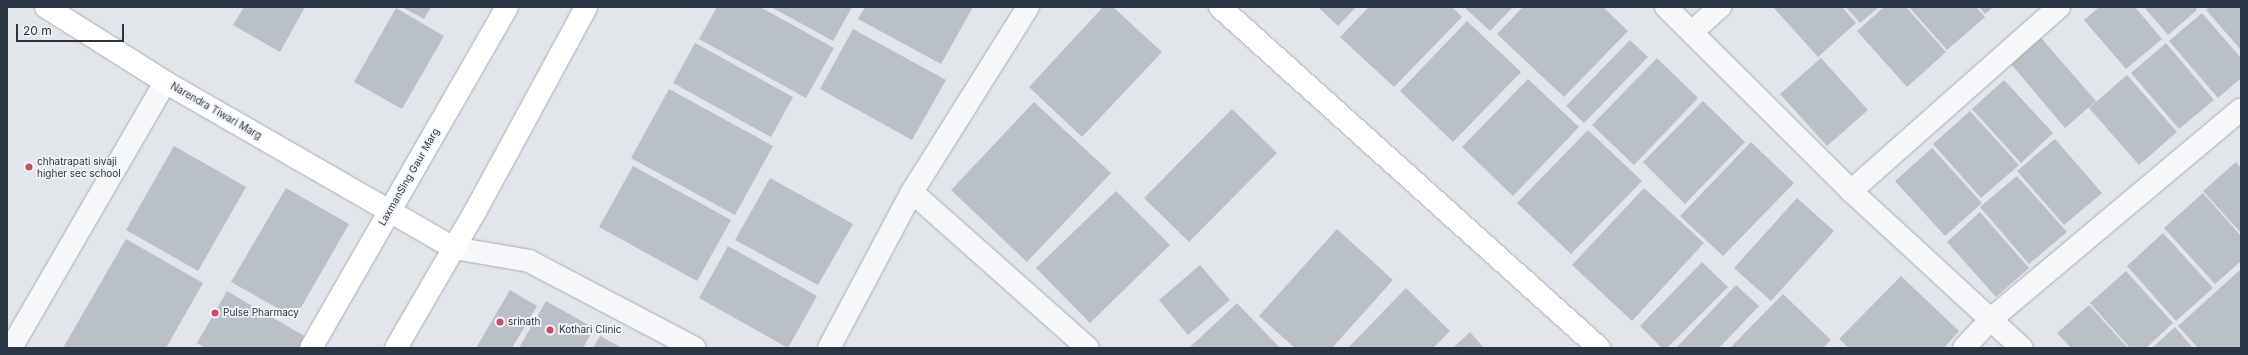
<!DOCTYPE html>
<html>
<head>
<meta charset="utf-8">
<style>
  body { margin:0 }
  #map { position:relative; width:2248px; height:355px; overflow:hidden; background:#e2e6eb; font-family:Inter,sans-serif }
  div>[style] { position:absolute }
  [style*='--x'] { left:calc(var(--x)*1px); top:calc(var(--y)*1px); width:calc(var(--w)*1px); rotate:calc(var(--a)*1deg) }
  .building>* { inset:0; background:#bac0c8 }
  .roads { filter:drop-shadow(0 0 1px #a7adb5) drop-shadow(0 0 1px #a7adb5) }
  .street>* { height:22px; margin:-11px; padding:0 11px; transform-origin:11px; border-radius:11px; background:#f5f7f9 }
  .secondary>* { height:22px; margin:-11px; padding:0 11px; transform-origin:11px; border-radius:11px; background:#fff }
  .dots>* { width:11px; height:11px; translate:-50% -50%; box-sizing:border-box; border:2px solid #f2f5f8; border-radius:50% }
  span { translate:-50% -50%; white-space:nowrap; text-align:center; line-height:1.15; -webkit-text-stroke:3.5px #f2f5f8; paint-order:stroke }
  .street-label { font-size:10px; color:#2a3543 }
  .poi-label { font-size:10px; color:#2a3543 }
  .left { translate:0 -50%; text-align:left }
  .frame { position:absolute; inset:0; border:8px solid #2a3543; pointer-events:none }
  .scale { position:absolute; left:16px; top:24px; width:108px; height:18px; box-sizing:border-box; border:2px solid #2a3543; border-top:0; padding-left:5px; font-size:12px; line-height:14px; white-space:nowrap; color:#2a3543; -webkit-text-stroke:3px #f2f5f8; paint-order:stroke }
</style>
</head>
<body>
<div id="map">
  <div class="building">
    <i style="clip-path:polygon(244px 7px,305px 7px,280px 52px,233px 25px)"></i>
    <i style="clip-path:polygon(402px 7px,431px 7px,424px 19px)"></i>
    <i style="clip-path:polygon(717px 7px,760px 7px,834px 48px,806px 98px,699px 39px)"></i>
    <i style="clip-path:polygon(771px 7px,852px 7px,833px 41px)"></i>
    <i style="clip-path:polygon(865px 7px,973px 7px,941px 64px,858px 19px)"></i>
    <i style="clip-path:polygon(1103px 7px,1113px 7px,1162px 52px,1082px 137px,1029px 87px)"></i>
    <i style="clip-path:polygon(1318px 7px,1356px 7px,1338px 26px)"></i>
    <i style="clip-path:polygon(1369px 7px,1452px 7px,1462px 17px,1394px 87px,1340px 37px)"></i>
    <i style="clip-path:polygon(1464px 7px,1513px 7px,1490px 31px)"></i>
    <i style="clip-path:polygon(1523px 7px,1603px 7px,1628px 31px,1564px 97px,1497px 34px)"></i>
    <i style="clip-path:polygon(1773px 7px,1842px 7px,1856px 23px,1818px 57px)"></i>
    <i style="clip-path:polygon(1846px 7px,1879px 7px,1860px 23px)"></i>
    <i style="clip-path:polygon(1884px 7px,1906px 7px,1946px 52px,1907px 87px,1857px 31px)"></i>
    <i style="clip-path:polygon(1909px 7px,1976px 7px,1985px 17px,1947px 50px)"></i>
    <i style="clip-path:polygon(1979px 7px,1993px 7px,1985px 14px)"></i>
    <i style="clip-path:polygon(2099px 7px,2135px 7px,2162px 39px,2126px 69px,2084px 20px)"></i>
    <i style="clip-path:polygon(2144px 7px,2195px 7px,2197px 10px,2168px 35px)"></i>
    <i style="clip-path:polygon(2210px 7px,2241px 7px,2241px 50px,2206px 10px)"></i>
    <i style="clip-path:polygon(396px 8px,444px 36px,402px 109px,354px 82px)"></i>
    <i style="clip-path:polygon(2202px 13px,2241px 58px,2241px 78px,2218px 98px,2169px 41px)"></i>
    <i style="clip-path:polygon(1467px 21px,1521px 72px,1453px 142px,1400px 91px)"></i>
    <i style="clip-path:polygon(853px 29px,946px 80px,912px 140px,820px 89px)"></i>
    <i style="clip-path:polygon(2041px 38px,2096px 101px,2065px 128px,2011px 64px)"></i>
    <i style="clip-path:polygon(1630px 40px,1648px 57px,1584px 123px,1566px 106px)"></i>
    <i style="clip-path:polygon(695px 43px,793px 97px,771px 137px,673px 83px)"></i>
    <i style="clip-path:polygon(2166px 43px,2214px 100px,2179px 129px,2131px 73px)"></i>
    <i style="clip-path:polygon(1657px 58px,1698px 98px,1634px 165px,1592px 125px)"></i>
    <i style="clip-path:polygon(1821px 58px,1868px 110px,1827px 146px,1780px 94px)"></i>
    <i style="clip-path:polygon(2127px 75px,2177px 132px,2139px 165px,2089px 108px)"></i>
    <i style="clip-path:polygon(1528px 79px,1579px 127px,1513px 196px,1462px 147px)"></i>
    <i style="clip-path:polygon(2004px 80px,2053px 133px,2021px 163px,1972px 109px)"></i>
    <i style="clip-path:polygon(669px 89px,773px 146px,735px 215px,631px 158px)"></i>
    <i style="clip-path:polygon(1703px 101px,1745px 142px,1685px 204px,1643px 162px)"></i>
    <i style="clip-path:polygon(1034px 102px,1111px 173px,1027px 262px,951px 190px)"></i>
    <i style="clip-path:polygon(1232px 109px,1277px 153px,1189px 242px,1144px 198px)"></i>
    <i style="clip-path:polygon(1970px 111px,2019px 165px,1981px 198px,1933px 144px)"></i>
    <i style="clip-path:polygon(1588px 130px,1642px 181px,1571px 254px,1517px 203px)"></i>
    <i style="clip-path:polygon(2055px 139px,2102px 193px,2064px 225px,2017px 171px)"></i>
    <i style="clip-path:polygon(1751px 142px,1794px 183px,1723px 256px,1680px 216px)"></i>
    <i style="clip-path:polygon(174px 146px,246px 187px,198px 271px,126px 230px)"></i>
    <i style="clip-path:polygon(1932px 148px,1982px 203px,1945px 236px,1895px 181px)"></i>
    <i style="clip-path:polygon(2236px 162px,2241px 168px,2241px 233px,2203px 191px)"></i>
    <i style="clip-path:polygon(633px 166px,731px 220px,697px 281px,599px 227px)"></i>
    <i style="clip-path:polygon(2017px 176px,2067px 232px,2029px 264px,1980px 207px)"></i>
    <i style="clip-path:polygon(770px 178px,853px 224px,818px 285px,735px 240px)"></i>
    <i style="clip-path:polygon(286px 188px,349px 224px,295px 318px,231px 282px)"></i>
    <i style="clip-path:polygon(1644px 188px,1704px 243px,1632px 321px,1572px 265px)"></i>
    <i style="clip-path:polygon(1116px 191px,1170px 245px,1090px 323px,1036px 268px)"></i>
    <i style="clip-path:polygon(2203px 193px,2241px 236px,2241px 261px,2215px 284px,2164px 228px)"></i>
    <i style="clip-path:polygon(1797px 198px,1834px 231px,1771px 301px,1734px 268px)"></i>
    <i style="clip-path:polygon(1980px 212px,2029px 268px,1996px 297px,1947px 242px)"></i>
    <i style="clip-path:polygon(1337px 229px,1393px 280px,1332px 348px,1295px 348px,1259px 316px)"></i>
    <i style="clip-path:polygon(2163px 233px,2213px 288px,2176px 321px,2127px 266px)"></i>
    <i style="clip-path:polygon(126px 239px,203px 283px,166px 348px,63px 348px)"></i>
    <i style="clip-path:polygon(728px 246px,817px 296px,788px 348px,699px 298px)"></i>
    <i style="clip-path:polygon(1702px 262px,1728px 287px,1667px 348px,1662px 348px,1640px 326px)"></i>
    <i style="clip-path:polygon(1200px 265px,1230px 300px,1188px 335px,1159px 300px)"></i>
    <i style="clip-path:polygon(2241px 269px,2241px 348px,2198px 348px,2178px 326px)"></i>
    <i style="clip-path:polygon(2126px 271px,2173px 323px,2146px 348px,2130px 348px,2090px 303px)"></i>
    <i style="clip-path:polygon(1901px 276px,1959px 331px,1944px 348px,1849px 348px,1839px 339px)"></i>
    <i style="clip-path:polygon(1736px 285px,1759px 306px,1719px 348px,1676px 348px)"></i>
    <i style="clip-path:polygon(1406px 288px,1450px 331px,1433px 348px,1348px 348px)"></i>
    <i style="clip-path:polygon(510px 290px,537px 306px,512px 348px,476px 348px)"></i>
    <i style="clip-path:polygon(227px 291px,306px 337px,299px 348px,205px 348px,197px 343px)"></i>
    <i style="clip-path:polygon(1783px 294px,1831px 340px,1823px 348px,1730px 348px)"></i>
    <i style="clip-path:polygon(546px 301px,594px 328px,583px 348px,519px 348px)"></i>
    <i style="clip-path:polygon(1237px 303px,1280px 348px,1189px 348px)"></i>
    <i style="clip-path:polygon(2089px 305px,2128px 348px,2071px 348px,2057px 333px)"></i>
    <i style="clip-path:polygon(2175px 327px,2193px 348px,2152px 348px)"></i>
    <i style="clip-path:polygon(1470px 332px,1484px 348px,1453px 348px)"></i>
    <i style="clip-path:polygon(600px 336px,622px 348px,593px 348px)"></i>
  </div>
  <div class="roads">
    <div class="street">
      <i style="--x:1666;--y:7;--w:261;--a:44.8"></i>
      <i style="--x:1851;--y:191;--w:232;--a:42.6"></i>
      <i style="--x:1692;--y:32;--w:38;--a:-42"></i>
      <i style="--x:1851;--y:191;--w:278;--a:-41.5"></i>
      <i style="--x:912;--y:192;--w:235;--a:41.6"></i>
      <i style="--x:454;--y:248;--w:76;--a:9.8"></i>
      <i style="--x:529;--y:261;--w:187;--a:27.7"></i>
      <i style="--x:11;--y:348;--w:307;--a:-59.9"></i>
      <i style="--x:829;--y:348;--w:177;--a:-62"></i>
      <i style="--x:912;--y:192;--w:218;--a:-57.9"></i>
      <i style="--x:1964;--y:348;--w:40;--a:-47"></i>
      <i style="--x:1991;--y:319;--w:326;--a:-40"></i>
    </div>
    <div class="secondary">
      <i style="--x:46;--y:7;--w:141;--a:32.2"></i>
      <i style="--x:165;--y:82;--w:333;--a:29.9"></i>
      <i style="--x:1220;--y:7;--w:510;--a:41.98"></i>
      <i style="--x:311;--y:348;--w:393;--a:-60.1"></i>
      <i style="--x:396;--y:348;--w:160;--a:-59.9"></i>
      <i style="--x:476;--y:210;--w:231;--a:-61.5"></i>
    </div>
  </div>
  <div class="dots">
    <i style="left:29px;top:167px;background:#ce4966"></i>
    <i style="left:215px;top:313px;background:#ce4966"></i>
    <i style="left:500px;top:322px;background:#ce4966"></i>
    <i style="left:550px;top:330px;background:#ce4966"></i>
  </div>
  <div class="street-label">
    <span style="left:216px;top:111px;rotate:30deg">Narendra Tiwari Marg</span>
    <span style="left:409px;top:177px;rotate:-60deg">LaxmanSing Gaur Marg</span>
  </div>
  <div class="poi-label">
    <span class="left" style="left:37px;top:167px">chhatrapati sivaji<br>higher sec school</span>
    <span class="left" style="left:223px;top:313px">Pulse Pharmacy</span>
    <span class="left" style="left:508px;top:322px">srinath</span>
    <span class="left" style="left:559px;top:330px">Kothari Clinic</span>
  </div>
  <div class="frame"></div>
  <div class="scale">20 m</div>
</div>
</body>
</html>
